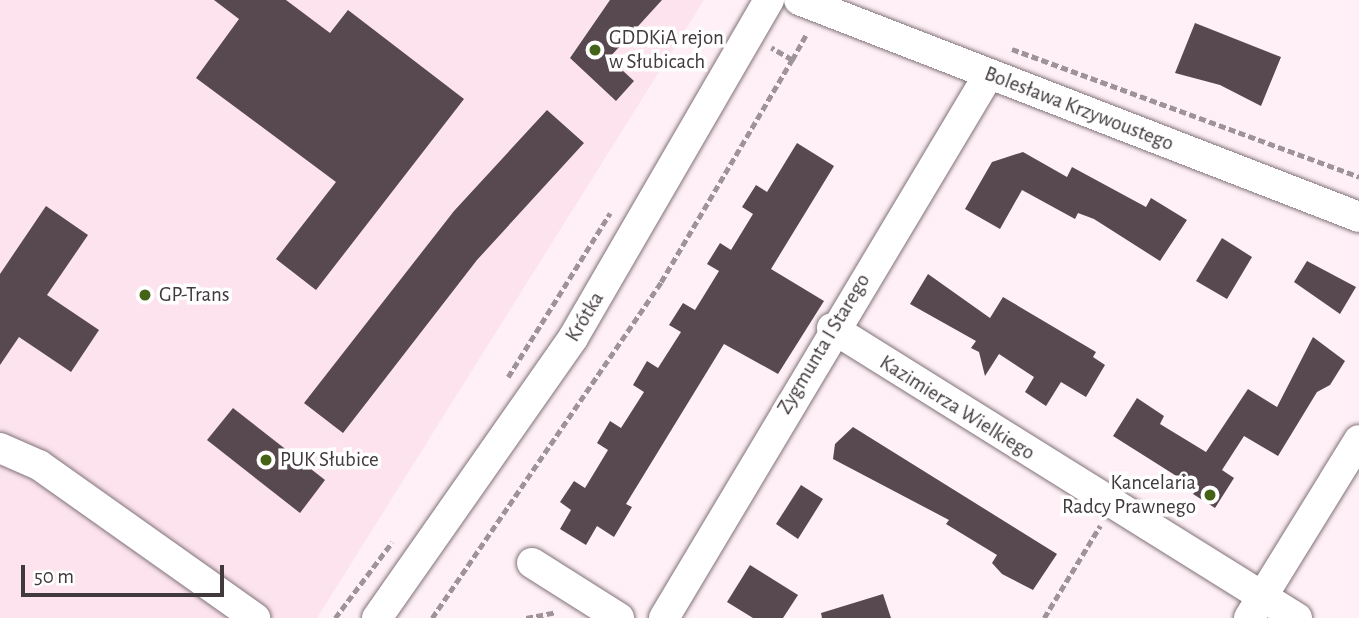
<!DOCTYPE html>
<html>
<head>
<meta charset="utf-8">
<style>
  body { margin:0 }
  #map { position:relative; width:1359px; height:618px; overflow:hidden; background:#fef0f6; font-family:"Alegreya Sans",sans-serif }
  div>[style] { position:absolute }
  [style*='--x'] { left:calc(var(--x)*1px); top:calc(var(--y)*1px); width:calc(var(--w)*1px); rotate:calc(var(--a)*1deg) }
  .built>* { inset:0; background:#fce3ee }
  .building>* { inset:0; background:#57494f }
  .path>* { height:4.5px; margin-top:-2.25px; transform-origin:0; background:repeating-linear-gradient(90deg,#9e9498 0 7px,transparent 0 10.5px) }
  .roads { filter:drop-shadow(0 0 2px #817279) drop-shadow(0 0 2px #817279) }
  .minor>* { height:30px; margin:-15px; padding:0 15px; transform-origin:15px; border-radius:15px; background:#fff }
  .dots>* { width:19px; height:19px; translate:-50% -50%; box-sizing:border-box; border:4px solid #fff; border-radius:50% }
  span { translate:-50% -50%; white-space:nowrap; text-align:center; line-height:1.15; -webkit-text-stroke:7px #fff; paint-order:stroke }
  .poi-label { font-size:21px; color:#413a3d }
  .left { translate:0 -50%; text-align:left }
  .right { translate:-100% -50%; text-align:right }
  .street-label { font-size:21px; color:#413a3d }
  .scale { position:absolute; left:21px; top:565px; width:203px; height:32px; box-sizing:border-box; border:4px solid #413a3d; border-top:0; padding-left:9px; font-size:21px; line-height:24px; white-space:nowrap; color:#413a3d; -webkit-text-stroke:5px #fff; paint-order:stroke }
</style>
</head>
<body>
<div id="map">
  <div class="built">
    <i style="clip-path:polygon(0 0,704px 0,317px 618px,0 618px)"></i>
  </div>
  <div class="building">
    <i style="clip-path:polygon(214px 0,286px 0,330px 33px,348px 10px,464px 99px,316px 290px,276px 259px,336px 182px,196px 78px,239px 19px)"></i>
    <i style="clip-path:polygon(610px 0,662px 0,609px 58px,634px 81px,616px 101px,570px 58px)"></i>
    <i style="clip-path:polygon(1195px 23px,1281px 57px,1261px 106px,1220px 85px,1175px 73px)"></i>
    <i style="clip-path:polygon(547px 110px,584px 143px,477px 260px,343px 433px,304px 403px,454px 211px)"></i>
    <i style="clip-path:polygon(797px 143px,834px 166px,771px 269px,824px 301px,778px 374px,724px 344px,626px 504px,632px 507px,614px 537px,597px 526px,586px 545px,560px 529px,571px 510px,560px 502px,574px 481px,585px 488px,608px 450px,597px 443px,610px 421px,621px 428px,644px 392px,633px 385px,647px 361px,658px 368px,681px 332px,669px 325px,683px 303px,695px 310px,719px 271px,707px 264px,720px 243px,731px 250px,753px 214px,742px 207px,756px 185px,767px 192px)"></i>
    <i style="clip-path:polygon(1023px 152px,1067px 177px,1072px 167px,1146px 207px,1151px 198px,1187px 220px,1160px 261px,1094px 219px,1078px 213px,1075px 219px,1022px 190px,1000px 229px,965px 209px,992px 162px)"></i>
    <i style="clip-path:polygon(46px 206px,88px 235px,47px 295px,99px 330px,71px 372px,19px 337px,0 365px,0 274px)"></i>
    <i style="clip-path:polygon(1222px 238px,1252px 257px,1227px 299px,1196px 281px)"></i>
    <i style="clip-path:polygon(1307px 261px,1356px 287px,1340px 314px,1294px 282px)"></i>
    <i style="clip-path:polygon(928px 274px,990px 318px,1003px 297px,1096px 352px,1093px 357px,1105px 365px,1086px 397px,1061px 382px,1046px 406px,1025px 392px,1034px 377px,999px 354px,985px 376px,979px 352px,971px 348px,976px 341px,910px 304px)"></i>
    <i style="clip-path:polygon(1313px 337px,1345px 361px,1330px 385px,1317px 392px,1278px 456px,1244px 436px,1222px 470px,1234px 478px,1215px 508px,1193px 494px,1197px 489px,1113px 436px,1137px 398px,1164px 416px,1160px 424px,1206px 452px,1248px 389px,1277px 407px)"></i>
    <i style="clip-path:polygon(233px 408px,325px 480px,300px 513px,207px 440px)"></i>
    <i style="clip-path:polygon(853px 427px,1057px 554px,1033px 590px,1002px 574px,992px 563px,997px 555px,946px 524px,949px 520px,833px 459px,835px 444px)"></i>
    <i style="clip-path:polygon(801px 485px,823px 499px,798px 539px,776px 524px)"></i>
    <i style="clip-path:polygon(750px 565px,798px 595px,783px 618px,753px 618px,727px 602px)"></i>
    <i style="clip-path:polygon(883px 594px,891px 618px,822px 618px,821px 613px)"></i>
  </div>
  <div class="path">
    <i style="--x:1012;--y:49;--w:370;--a:20.2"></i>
    <i style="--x:792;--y:60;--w:31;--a:-61"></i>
    <i style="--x:508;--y:377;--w:193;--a:-58.1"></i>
    <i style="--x:335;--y:618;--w:95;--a:-53.1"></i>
    <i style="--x:432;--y:618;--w:407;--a:-55.7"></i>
    <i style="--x:661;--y:282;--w:258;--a:-59.5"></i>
    <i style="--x:792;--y:60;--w:24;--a:-150"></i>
    <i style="--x:526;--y:618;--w:31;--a:-11"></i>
    <i style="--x:1044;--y:618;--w:108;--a:-58.7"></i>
  </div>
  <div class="roads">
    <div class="minor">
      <i style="--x:799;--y:0;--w:601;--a:21.18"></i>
      <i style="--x:832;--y:328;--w:548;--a:31.95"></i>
      <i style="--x:0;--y:448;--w:43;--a:23.6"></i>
      <i style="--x:39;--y:465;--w:265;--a:35.3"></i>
      <i style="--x:532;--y:563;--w:103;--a:32.3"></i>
      <i style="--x:377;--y:618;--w:342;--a:-55"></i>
      <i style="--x:573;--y:338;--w:391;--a:-59.9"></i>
      <i style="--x:664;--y:618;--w:634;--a:-59.14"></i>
      <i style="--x:1249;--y:618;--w:209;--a:-58.3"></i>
    </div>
  </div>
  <div class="dots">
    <i style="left:595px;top:50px;background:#456316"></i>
    <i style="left:145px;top:295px;background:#456316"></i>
    <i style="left:266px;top:460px;background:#456316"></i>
    <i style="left:1210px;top:495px;background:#456316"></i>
  </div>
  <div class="poi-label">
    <span class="left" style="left:609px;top:50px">GDDKiA rejon<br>w Słubicach</span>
    <span class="left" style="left:159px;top:295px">GP-Trans</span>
    <span class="left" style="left:280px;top:460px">PUK Słubice</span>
    <span class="right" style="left:1196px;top:495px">Kancelaria<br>Radcy Prawnego</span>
  </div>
  <div class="street-label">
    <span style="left:1079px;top:109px;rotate:21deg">Bolesława Krzywoustego</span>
    <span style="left:585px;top:317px;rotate:-59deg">Krótka</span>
    <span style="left:824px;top:344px;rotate:-59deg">Zygmunta I Starego</span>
    <span style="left:957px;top:408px;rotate:32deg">Kazimierza Wielkiego</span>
  </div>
  <div class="scale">50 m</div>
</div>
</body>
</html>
